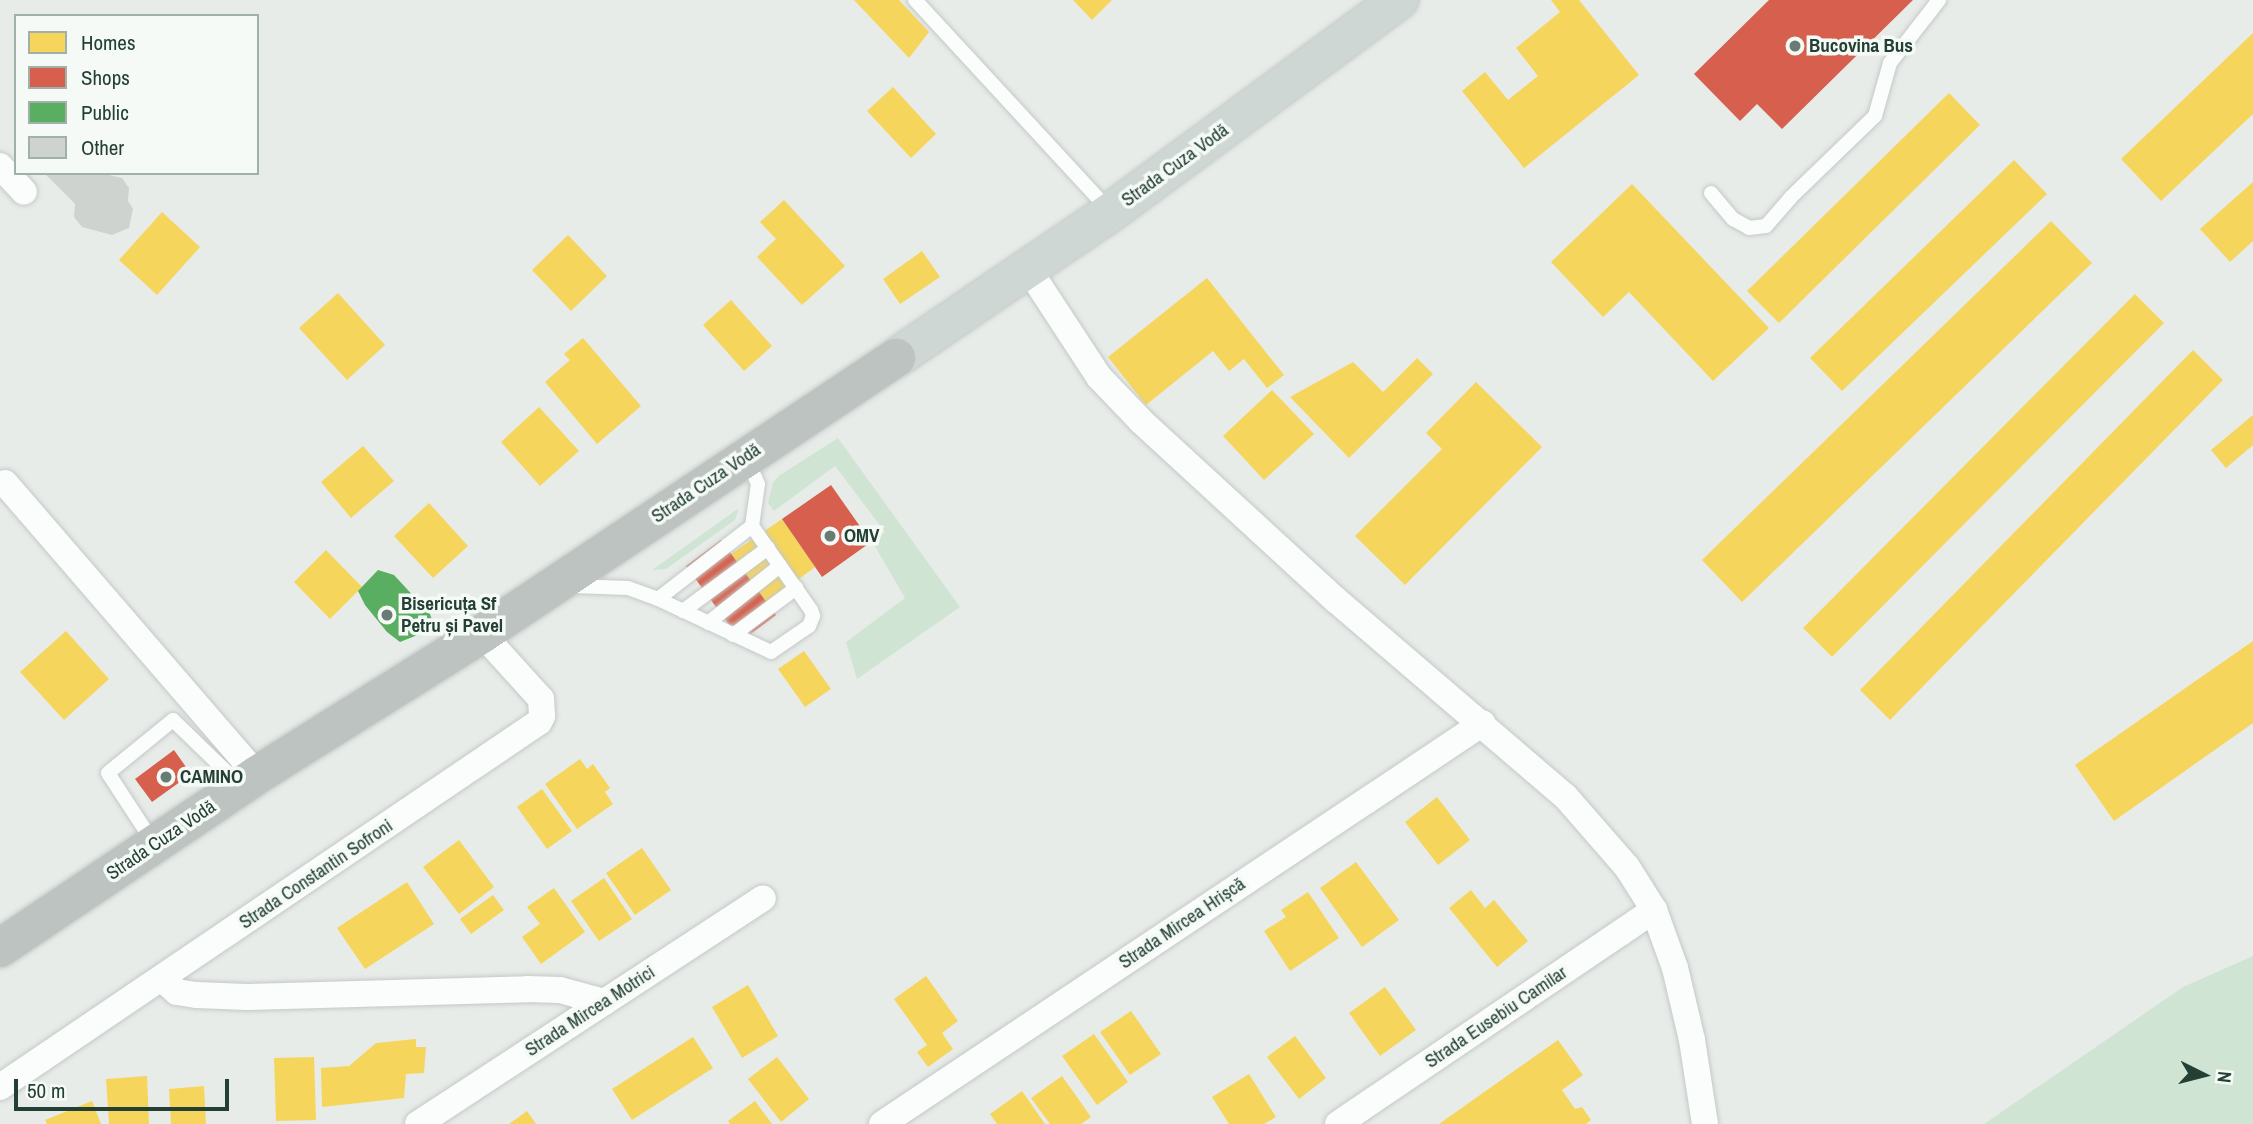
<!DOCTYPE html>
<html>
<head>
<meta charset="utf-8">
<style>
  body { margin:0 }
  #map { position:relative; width:2253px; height:1124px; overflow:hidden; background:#e7ece9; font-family:"Archivo Narrow",sans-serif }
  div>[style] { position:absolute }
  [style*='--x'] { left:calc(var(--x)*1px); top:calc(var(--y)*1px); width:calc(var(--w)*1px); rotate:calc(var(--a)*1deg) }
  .green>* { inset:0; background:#d0e4d4 }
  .homes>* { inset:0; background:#f6d55c }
  .round { border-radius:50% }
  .shops>* { inset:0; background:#d6604d }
  .public>* { inset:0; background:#5aae61 }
  .building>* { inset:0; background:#ced3d0 }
  .roads { filter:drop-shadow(0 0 2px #c4c9c6) drop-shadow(0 0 2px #c4c9c6) }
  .lane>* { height:14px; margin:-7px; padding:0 7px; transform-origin:7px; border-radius:7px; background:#fbfcfc }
  .street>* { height:26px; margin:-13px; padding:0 13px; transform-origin:13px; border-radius:13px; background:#fbfcfc }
  .primary>* { height:38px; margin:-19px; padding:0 19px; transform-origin:19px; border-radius:19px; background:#ced7d3 }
  .highway>* { height:38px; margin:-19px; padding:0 19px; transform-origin:19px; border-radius:19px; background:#bcc3c0 }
  .dots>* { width:19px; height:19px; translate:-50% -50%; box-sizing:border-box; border:4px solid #f5faf7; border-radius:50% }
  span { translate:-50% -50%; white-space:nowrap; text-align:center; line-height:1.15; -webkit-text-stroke:7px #f5faf7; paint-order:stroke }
  .poi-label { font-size:19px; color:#244034; font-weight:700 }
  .left { translate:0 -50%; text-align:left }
  .street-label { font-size:19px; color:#244034 }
  .legend { position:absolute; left:14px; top:14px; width:245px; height:161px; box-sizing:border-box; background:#f5faf7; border:2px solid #a1b0a9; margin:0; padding:9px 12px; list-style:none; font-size:21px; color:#244034 }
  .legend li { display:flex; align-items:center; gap:14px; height:35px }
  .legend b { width:35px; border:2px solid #a1b0a9 }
  .north { position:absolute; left:2169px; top:1040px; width:70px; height:70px; -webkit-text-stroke:5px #f5faf7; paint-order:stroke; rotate:96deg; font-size:19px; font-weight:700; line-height:28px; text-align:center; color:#244034 }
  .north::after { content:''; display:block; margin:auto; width:24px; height:32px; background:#244034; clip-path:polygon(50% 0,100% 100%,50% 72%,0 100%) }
  .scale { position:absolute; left:14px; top:1079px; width:215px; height:32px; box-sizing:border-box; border:4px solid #244034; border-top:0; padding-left:9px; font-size:21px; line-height:24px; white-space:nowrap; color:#244034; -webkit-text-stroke:5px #f5faf7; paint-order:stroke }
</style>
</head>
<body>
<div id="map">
  <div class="green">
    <i style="clip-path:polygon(838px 438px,960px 607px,857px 679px,846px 642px,905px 598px,872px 541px,885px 532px,835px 466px,774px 511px,768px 503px,773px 482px,780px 475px)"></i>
    <i style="clip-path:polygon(739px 508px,735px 520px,666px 569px,652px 570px)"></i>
    <i style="clip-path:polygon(2253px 956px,2253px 1124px,1984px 1124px,2183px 987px)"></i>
  </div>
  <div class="homes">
    <i style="clip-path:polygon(854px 0,899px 0,929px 32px,909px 58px)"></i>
    <i style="clip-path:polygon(1073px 0,1112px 0,1092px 20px)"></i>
    <i style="clip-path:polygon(1551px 0,1579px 0,1639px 75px,1524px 168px,1462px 91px,1485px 72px,1508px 100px,1538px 76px,1516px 48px,1560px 12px)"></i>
    <i style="clip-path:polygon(2253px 33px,2253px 114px,2161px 201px,2121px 159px)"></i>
    <i style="clip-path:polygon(893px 87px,936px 134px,911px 158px,867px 111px)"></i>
    <i style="clip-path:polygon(1949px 93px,1980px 125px,1779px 323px,1747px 291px)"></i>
    <i style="clip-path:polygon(2014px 160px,2047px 194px,1842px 391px,1810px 358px)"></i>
    <i style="clip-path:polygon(2253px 182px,2253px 241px,2230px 262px,2200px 229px)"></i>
    <i style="clip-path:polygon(1632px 184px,1769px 328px,1713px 381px,1629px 292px,1603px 317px,1551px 262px)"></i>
    <i style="clip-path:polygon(784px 200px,845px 266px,802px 305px,757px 257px,776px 239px,760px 222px)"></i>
    <i style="clip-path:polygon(162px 212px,200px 247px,157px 295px,119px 260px)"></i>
    <i style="clip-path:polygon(2051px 221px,2092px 263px,1742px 602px,1702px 560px)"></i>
    <i style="clip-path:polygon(568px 235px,607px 276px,571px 311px,532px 270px)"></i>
    <i style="clip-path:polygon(922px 251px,940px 277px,900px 304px,883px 279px)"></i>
    <i style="clip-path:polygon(1207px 278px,1284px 375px,1267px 388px,1244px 359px,1229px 371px,1213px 351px,1146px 405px,1108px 357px)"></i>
    <i style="clip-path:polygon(338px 293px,385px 345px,347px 380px,299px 328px)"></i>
    <i style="clip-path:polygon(2135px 294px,2164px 323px,1832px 657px,1803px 628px)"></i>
    <i style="clip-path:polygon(731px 300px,772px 346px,744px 371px,703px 325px)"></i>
    <i style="clip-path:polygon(583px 338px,641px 406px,597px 444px,545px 382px,570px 360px,564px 354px)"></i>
    <i style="clip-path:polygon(2193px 350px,2223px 380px,1890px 720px,1860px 690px)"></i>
    <i style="clip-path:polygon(1417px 358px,1433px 374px,1349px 458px,1290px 397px,1353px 362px,1383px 392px)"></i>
    <i style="clip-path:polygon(1476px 382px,1542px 447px,1405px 585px,1355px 536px,1442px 449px,1426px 433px)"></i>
    <i style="clip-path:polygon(1272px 390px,1314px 434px,1264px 480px,1223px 436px)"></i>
    <i style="clip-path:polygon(539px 407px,579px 451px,540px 486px,501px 442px)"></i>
    <i style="clip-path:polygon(2253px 415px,2253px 445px,2226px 468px,2211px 450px)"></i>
    <i style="clip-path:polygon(363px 446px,394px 481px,351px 518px,321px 482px)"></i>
    <i style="clip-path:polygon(429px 503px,468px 546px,433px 578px,394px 536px)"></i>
    <i style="clip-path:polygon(782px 519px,815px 567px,767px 603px,731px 554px)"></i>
    <i style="clip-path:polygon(326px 550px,362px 587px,330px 619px,294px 582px)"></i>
    <i class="round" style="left:383px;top:593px;width:20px;height:20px"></i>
    <i style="clip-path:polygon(66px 631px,109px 679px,64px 720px,20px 672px)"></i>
    <i style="clip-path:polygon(2253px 641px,2253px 723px,2114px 821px,2075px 765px)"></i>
    <i style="clip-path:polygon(804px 651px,831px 689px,805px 707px,778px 669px)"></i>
    <i style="clip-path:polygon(580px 759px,587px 769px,593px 764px,610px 788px,605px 792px,613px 804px,577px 829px,545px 784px)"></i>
    <i style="clip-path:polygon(542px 789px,572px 831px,547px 849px,517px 807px)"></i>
    <i style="clip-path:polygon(1437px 797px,1470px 840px,1438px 865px,1405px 822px)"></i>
    <i style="clip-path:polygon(459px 840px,494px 887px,459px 914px,423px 867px)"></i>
    <i style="clip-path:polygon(642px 848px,671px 890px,635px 915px,606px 873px)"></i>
    <i style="clip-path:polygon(1356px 862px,1399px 920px,1362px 947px,1320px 888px)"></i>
    <i style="clip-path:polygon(604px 878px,632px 919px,599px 941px,571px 901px)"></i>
    <i style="clip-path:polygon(407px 882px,434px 924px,365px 969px,337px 928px)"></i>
    <i style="clip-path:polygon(554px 888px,585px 932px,541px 964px,522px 937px,540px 924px,527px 907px)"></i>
    <i style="clip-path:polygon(1471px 890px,1485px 908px,1494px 900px,1528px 941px,1497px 967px,1449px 908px)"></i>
    <i style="clip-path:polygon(1308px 892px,1339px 938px,1290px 971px,1264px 931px,1286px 917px,1281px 910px)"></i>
    <i style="clip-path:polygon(493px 895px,504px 910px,471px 934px,460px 919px)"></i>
    <i style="clip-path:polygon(926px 976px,958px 1021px,942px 1033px,953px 1049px,928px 1067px,917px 1052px,927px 1045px,894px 999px)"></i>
    <i style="clip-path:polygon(748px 985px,778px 1036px,742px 1058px,712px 1007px)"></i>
    <i style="clip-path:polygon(1385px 987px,1416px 1030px,1380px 1056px,1349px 1013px)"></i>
    <i style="clip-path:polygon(1131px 1011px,1161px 1054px,1130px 1075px,1100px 1032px)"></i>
    <i style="clip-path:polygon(1094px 1034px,1128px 1082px,1097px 1105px,1062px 1056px)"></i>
    <i style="clip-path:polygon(1295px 1036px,1326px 1078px,1299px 1099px,1267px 1057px)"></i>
    <i style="clip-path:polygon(693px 1037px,713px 1068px,632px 1120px,612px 1089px)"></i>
    <i style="clip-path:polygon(416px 1039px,416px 1047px,426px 1047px,424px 1073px,406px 1074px,404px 1098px,322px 1107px,321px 1068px,349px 1066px,376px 1043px)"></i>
    <i style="clip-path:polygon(1558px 1040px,1583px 1075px,1562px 1090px,1575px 1109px,1582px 1107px,1591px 1120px,1586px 1124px,1439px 1124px)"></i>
    <i style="clip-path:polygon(314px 1057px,316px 1120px,276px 1121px,274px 1058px)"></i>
    <i style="clip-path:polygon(777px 1057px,809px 1099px,781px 1122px,748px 1079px)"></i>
    <i style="clip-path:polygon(1249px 1074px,1276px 1117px,1264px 1124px,1229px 1124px,1212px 1097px)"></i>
    <i style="clip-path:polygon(147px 1076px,149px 1124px,109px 1124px,106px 1079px)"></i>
    <i style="clip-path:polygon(1062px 1076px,1091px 1117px,1081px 1124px,1050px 1124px,1031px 1098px)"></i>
    <i style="clip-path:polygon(204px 1086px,206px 1124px,171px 1124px,169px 1089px)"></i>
    <i style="clip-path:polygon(1022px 1091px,1045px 1124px,997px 1124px,990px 1114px)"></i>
    <i style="clip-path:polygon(92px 1101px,101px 1124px,47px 1124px,45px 1120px)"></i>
    <i style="clip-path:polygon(755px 1101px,772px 1124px,730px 1124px,728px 1121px)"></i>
    <i style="clip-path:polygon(527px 1111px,536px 1124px,509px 1124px)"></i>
  </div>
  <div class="shops">
    <i style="clip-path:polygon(1769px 0,1913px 0,1782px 129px,1757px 104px,1740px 121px,1694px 74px)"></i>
    <i style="clip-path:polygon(831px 485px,871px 542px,822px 577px,782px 519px)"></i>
    <i style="clip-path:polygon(721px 540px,776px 615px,741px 641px,686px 566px)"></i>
    <i style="clip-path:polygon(174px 750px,191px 774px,152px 802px,135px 779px)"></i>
  </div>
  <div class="public">
    <i style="clip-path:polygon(378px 570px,394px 575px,430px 614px,432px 620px,420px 634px,400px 642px,387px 632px,365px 605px,358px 591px)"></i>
  </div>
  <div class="building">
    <i style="clip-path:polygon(44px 173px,100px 173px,122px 178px,129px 188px,128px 201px,133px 209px,129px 228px,112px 235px,82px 227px,74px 217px,75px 204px)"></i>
  </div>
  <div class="roads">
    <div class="lane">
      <i style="--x:915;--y:0;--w:287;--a:47.3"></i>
      <i style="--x:1711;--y:193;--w:34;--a:50"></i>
      <i style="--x:1733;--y:219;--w:18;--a:29"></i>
      <i style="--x:1749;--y:228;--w:17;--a:-7"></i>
      <i style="--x:1766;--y:226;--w:37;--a:-49"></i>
      <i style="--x:1790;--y:198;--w:118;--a:-44"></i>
      <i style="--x:1875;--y:116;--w:55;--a:-74.2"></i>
      <i style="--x:1890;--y:63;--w:80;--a:-52.1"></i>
      <i style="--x:573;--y:586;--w:55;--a:2.1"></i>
      <i style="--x:628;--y:588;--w:32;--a:20"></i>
      <i style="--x:658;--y:599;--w:119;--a:-37.8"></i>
      <i style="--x:752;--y:526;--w:42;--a:-81.9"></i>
      <i style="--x:758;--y:484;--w:27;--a:-114"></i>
      <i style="--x:658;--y:599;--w:125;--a:25.1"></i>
      <i style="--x:771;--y:652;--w:46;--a:-34.4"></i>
      <i style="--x:809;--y:626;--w:11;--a:-68"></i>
      <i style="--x:813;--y:616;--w:6;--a:-108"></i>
      <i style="--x:811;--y:610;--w:103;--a:-125.1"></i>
      <i style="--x:683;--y:611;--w:106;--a:-36.5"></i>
      <i style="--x:708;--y:623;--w:92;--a:-38.4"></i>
      <i style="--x:733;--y:635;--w:79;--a:-36.7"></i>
      <i style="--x:153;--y:842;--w:82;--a:-123.1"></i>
      <i style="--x:108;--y:773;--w:84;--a:-39.2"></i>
      <i style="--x:173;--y:720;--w:93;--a:44.1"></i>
    </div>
    <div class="street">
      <i style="--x:0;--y:166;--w:35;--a:47"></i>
      <i style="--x:1029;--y:270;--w:128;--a:56.8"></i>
      <i style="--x:1099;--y:377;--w:61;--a:46.3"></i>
      <i style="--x:1141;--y:421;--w:265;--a:42.6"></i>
      <i style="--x:1336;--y:600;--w:301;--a:40.6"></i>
      <i style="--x:1565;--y:796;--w:94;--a:48.9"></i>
      <i style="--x:1627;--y:867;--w:51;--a:57.9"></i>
      <i style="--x:1654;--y:910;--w:62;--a:70.1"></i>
      <i style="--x:1675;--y:968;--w:74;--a:76.7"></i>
      <i style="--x:1692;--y:1040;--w:85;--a:81.2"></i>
      <i style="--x:5;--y:483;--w:386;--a:49.2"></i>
      <i style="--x:162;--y:979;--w:20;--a:41"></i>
      <i style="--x:177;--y:992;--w:19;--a:9"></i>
      <i style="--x:196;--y:995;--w:52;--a:2.2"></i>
      <i style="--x:248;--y:997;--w:280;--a:-1.6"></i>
      <i style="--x:528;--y:989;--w:32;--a:2"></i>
      <i style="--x:560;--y:990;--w:46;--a:15.3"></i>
      <i style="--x:0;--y:1087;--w:651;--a:-34.11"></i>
      <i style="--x:539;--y:722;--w:7;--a:-63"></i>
      <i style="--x:542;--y:716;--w:17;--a:-93"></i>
      <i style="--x:541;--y:699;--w:88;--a:-132.2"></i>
      <i style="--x:418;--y:1124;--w:412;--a:-33.2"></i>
      <i style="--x:882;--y:1124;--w:722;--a:-33.71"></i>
      <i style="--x:1338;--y:1124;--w:382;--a:-34.1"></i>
    </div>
    <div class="primary">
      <i style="--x:896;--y:358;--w:260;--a:-34.2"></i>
      <i style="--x:1111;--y:212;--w:358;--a:-36.4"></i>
    </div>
    <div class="highway">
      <i style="--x:0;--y:948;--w:310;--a:-33.9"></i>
      <i style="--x:257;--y:775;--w:266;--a:-32.1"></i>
      <i style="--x:482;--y:634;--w:498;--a:-33.7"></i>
    </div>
  </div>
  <div class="dots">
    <i style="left:1795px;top:46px;background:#687c73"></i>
    <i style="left:830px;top:536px;background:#687c73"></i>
    <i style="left:387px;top:615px;background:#687c73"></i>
    <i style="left:166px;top:777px;background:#687c73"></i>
  </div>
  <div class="poi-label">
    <span class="left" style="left:1809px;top:46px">Bucovina Bus</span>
    <span class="left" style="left:844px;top:536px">OMV</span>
    <span class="left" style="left:401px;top:615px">Bisericuța Sf<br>Petru și Pavel</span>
    <span class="left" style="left:180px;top:777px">CAMINO</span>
  </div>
  <div class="street-label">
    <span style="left:1175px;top:165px;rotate:-36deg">Strada Cuza Vodă</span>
    <span style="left:706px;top:483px;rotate:-34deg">Strada Cuza Vodă</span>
    <span style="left:161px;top:840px;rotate:-34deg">Strada Cuza Vodă</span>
    <span style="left:316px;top:874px;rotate:-34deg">Strada Constantin Sofroni</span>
    <span style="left:1182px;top:923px;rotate:-34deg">Strada Mircea Hrișcă</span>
    <span style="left:590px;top:1011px;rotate:-33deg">Strada Mircea Motrici</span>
    <span style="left:1496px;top:1017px;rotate:-34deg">Strada Eusebiu Camilar</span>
  </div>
  <ul class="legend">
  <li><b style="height:19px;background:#f6d55c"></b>Homes</li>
  <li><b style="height:19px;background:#d6604d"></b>Shops</li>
  <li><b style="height:19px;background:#5aae61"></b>Public</li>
  <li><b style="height:19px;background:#ced3d0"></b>Other</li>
  </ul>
  <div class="north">N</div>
  <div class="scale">50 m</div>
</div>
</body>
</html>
